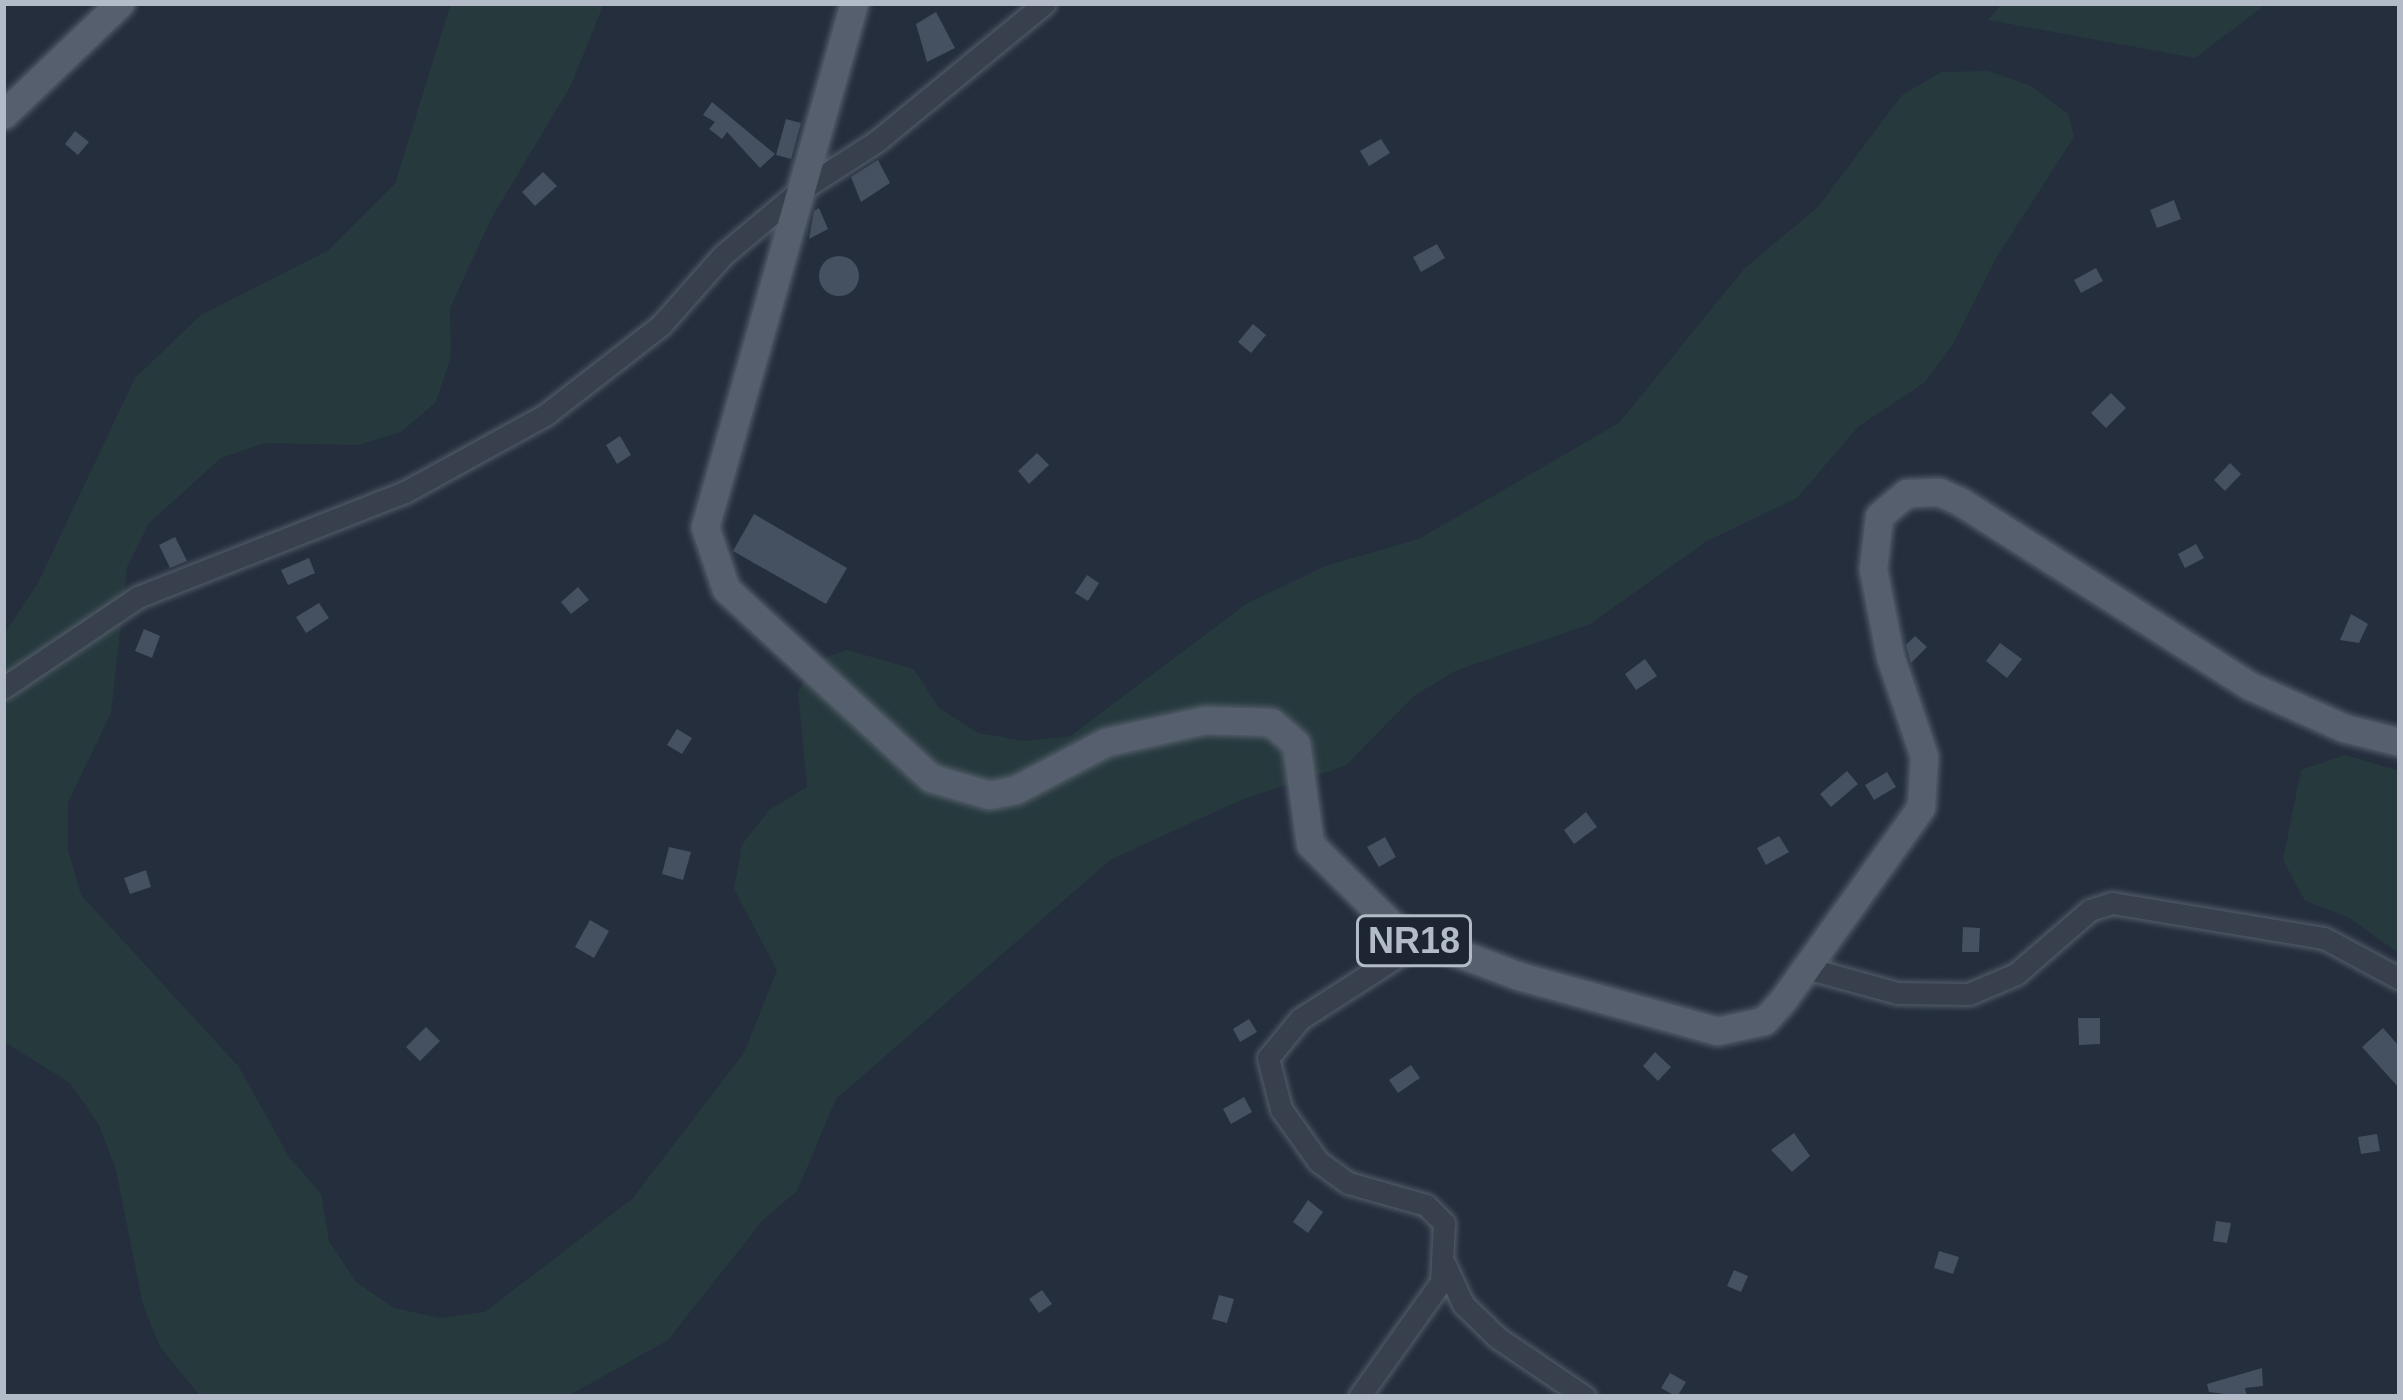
<!DOCTYPE html>
<html>
<head>
<meta charset="utf-8">
<style>
  body { margin:0 }
  #map { position:relative; width:2403px; height:1400px; overflow:hidden; background:#242e3d; font-family:Helvetica,sans-serif }
  div>[style] { position:absolute }
  [style*='--x'] { left:calc(var(--x)*1px); top:calc(var(--y)*1px); width:calc(var(--w)*1px); rotate:calc(var(--a)*1deg) }
  .green>* { inset:0; background:#263a3e }
  .building>* { inset:0; background:#455060 }
  .round { border-radius:50% }
  .roads { filter:drop-shadow(0 0 3px #565e6b) drop-shadow(0 0 3px #565e6b) }
  .minor>* { height:21px; margin:-10.5px; padding:0 10.5px; transform-origin:10.5px; border-radius:10.5px; background:#38404d }
  .major>* { height:27px; margin:-13.5px; padding:0 13.5px; transform-origin:13.5px; border-radius:13.5px; background:#565f6d }
  span { translate:-50% -50%; white-space:nowrap; text-align:center; line-height:1.15; -webkit-text-stroke:9px #1d2532; paint-order:stroke }
  .shield-label span { padding:3px 9px; background:#1d2532; border:3px solid; border-radius:9px; -webkit-text-stroke-width:0 }
  .shield-label { font-size:36px; color:#b3bbc8; font-weight:700 }
  .frame { position:absolute; inset:0; border:6px solid #b3bbc8; pointer-events:none }
</style>
</head>
<body>
<div id="map">
  <div class="green">
    <i style="clip-path:polygon(451px 3px,604px 3px,571px 85px,491px 219px,450px 308px,451px 356px,436px 402px,401px 432px,358px 445px,265px 443px,221px 458px,149px 523px,127px 567px,111px 713px,68px 802px,68px 850px,81px 895px,239px 1067px,289px 1157px,321px 1194px,329px 1241px,356px 1282px,394px 1308px,440px 1318px,485px 1312px,632px 1199px,744px 1053px,777px 970px,734px 889px,742px 845px,769px 810px,807px 787px,798px 692px,815px 661px,847px 650px,914px 669px,939px 708px,978px 733px,1024px 741px,1070px 736px,1246px 604px,1325px 566px,1419px 539px,1619px 423px,1744px 269px,1819px 206px,1902px 95px,1942px 72px,1988px 71px,2031px 86px,2069px 115px,2074px 137px,1996px 258px,1953px 344px,1924px 383px,1859px 426px,1797px 498px,1707px 541px,1590px 624px,1455px 671px,1414px 696px,1345px 766px,1241px 800px,1110px 860px,836px 1099px,797px 1191px,762px 1221px,668px 1340px,566px 1397px,201px 1397px,160px 1347px,143px 1305px,116px 1170px,99px 1125px,70px 1083px,3px 1041px,3px 636px,38px 583px,135px 378px,201px 315px,329px 250px,395px 184px)"></i>
    <i style="clip-path:polygon(2002px 3px,2268px 3px,2195px 58px,1988px 20px)"></i>
    <i style="clip-path:polygon(2345px 755px,2400px 771px,2400px 954px,2348px 917px,2305px 901px,2283px 860px,2301px 770px)"></i>
  </div>
  <div class="building">
    <i style="clip-path:polygon(936px 12px,955px 48px,927px 62px,916px 24px)"></i>
    <i style="clip-path:polygon(712px 102px,775px 154px,760px 168px,727px 132px,722px 139px,709px 129px,715px 122px,703px 115px)"></i>
    <i style="clip-path:polygon(786px 119px,801px 123px,791px 159px,776px 155px)"></i>
    <i style="clip-path:polygon(75px 131px,89px 142px,78px 155px,65px 144px)"></i>
    <i style="clip-path:polygon(1381px 139px,1390px 153px,1369px 166px,1360px 151px)"></i>
    <i style="clip-path:polygon(878px 160px,890px 183px,861px 202px,851px 177px)"></i>
    <i style="clip-path:polygon(543px 172px,557px 186px,535px 206px,522px 192px)"></i>
    <i style="clip-path:polygon(2174px 200px,2181px 219px,2157px 228px,2150px 210px)"></i>
    <i style="clip-path:polygon(819px 208px,828px 229px,809px 239px,814px 211px)"></i>
    <i style="clip-path:polygon(1437px 244px,1445px 258px,1421px 272px,1413px 257px)"></i>
    <i class="round" style="left:819px;top:256px;width:40px;height:40px"></i>
    <i style="clip-path:polygon(2096px 268px,2103px 281px,2081px 293px,2074px 280px)"></i>
    <i style="clip-path:polygon(1253px 324px,1266px 335px,1251px 353px,1238px 342px)"></i>
    <i style="clip-path:polygon(2111px 393px,2126px 408px,2106px 428px,2091px 413px)"></i>
    <i style="clip-path:polygon(620px 436px,631px 455px,617px 464px,606px 445px)"></i>
    <i style="clip-path:polygon(1037px 453px,1049px 465px,1029px 484px,1018px 471px)"></i>
    <i style="clip-path:polygon(2230px 463px,2241px 474px,2225px 491px,2214px 480px)"></i>
    <i style="clip-path:polygon(754px 514px,847px 568px,826px 604px,733px 551px)"></i>
    <i style="clip-path:polygon(175px 537px,187px 561px,170px 568px,159px 545px)"></i>
    <i style="clip-path:polygon(2196px 544px,2204px 558px,2185px 568px,2178px 554px)"></i>
    <i style="clip-path:polygon(309px 558px,315px 573px,288px 585px,281px 570px)"></i>
    <i style="clip-path:polygon(1087px 575px,1099px 583px,1088px 601px,1075px 593px)"></i>
    <i style="clip-path:polygon(578px 587px,589px 600px,571px 614px,561px 602px)"></i>
    <i style="clip-path:polygon(319px 603px,329px 618px,306px 633px,296px 617px)"></i>
    <i style="clip-path:polygon(2351px 614px,2368px 624px,2359px 643px,2340px 640px)"></i>
    <i style="clip-path:polygon(144px 629px,160px 636px,152px 658px,135px 651px)"></i>
    <i style="clip-path:polygon(1915px 636px,1927px 647px,1911px 663px,1906px 645px)"></i>
    <i style="clip-path:polygon(2000px 643px,2022px 659px,2007px 678px,1986px 661px)"></i>
    <i style="clip-path:polygon(1645px 659px,1657px 676px,1636px 690px,1625px 674px)"></i>
    <i style="clip-path:polygon(677px 729px,692px 738px,682px 754px,667px 745px)"></i>
    <i style="clip-path:polygon(1847px 771px,1858px 784px,1831px 807px,1820px 794px)"></i>
    <i style="clip-path:polygon(1887px 772px,1896px 787px,1874px 800px,1865px 785px)"></i>
    <i style="clip-path:polygon(1586px 812px,1597px 827px,1574px 844px,1564px 830px)"></i>
    <i style="clip-path:polygon(1779px 836px,1789px 852px,1766px 865px,1757px 848px)"></i>
    <i style="clip-path:polygon(1385px 837px,1396px 857px,1379px 867px,1367px 847px)"></i>
    <i style="clip-path:polygon(669px 847px,691px 852px,683px 880px,662px 874px)"></i>
    <i style="clip-path:polygon(146px 870px,151px 887px,130px 894px,124px 878px)"></i>
    <i style="clip-path:polygon(590px 920px,609px 931px,594px 958px,575px 947px)"></i>
    <i style="clip-path:polygon(1963px 927px,1980px 928px,1979px 952px,1962px 952px)"></i>
    <i style="clip-path:polygon(2078px 1018px,2100px 1018px,2100px 1044px,2079px 1045px)"></i>
    <i style="clip-path:polygon(1249px 1019px,1257px 1032px,1240px 1042px,1233px 1029px)"></i>
    <i style="clip-path:polygon(426px 1027px,440px 1041px,420px 1061px,406px 1047px)"></i>
    <i style="clip-path:polygon(2383px 1028px,2400px 1047px,2400px 1089px,2362px 1047px)"></i>
    <i style="clip-path:polygon(1655px 1052px,1671px 1067px,1658px 1081px,1643px 1066px)"></i>
    <i style="clip-path:polygon(1411px 1065px,1420px 1078px,1398px 1093px,1389px 1080px)"></i>
    <i style="clip-path:polygon(1244px 1097px,1252px 1112px,1231px 1124px,1223px 1109px)"></i>
    <i style="clip-path:polygon(1794px 1133px,1810px 1156px,1792px 1172px,1771px 1150px)"></i>
    <i style="clip-path:polygon(2377px 1134px,2380px 1151px,2361px 1154px,2358px 1137px)"></i>
    <i style="clip-path:polygon(1308px 1200px,1323px 1212px,1308px 1233px,1293px 1222px)"></i>
    <i style="clip-path:polygon(2216px 1221px,2231px 1223px,2227px 1243px,2213px 1241px)"></i>
    <i style="clip-path:polygon(1939px 1251px,1959px 1257px,1953px 1274px,1934px 1268px)"></i>
    <i style="clip-path:polygon(1734px 1270px,1748px 1276px,1741px 1292px,1727px 1286px)"></i>
    <i style="clip-path:polygon(1042px 1290px,1052px 1304px,1039px 1313px,1029px 1299px)"></i>
    <i style="clip-path:polygon(1219px 1295px,1234px 1299px,1227px 1323px,1212px 1319px)"></i>
    <i style="clip-path:polygon(2262px 1368px,2263px 1386px,2245px 1388px,2247px 1397px,2209px 1392px,2207px 1384px)"></i>
    <i style="clip-path:polygon(1670px 1373px,1686px 1382px,1677px 1397px,1661px 1388px)"></i>
  </div>
  <div class="roads">
    <div class="minor">
      <i style="--x:3;--y:688;--w:163;--a:-34"></i>
      <i style="--x:138;--y:597;--w:287;--a:-21.5"></i>
      <i style="--x:405;--y:492;--w:160;--a:-28.8"></i>
      <i style="--x:545;--y:415;--w:147;--a:-37.8"></i>
      <i style="--x:661;--y:325;--w:94;--a:-48.5"></i>
      <i style="--x:723;--y:255;--w:98;--a:-40"></i>
      <i style="--x:798;--y:192;--w:94;--a:-32.8"></i>
      <i style="--x:877;--y:141;--w:217;--a:-39.4"></i>
      <i style="--x:1810;--y:969;--w:91;--a:15.3"></i>
      <i style="--x:1898;--y:993;--w:71;--a:0.8"></i>
      <i style="--x:1969;--y:994;--w:51;--a:-23.1"></i>
      <i style="--x:2016;--y:974;--w:98;--a:-40.9"></i>
      <i style="--x:2090;--y:910;--w:23;--a:-18"></i>
      <i style="--x:2112;--y:903;--w:215;--a:9.4"></i>
      <i style="--x:2324;--y:938;--w:86;--a:28.3"></i>
      <i style="--x:1445;--y:1265;--w:43;--a:65.2"></i>
      <i style="--x:1463;--y:1304;--w:49;--a:44.2"></i>
      <i style="--x:1498;--y:1338;--w:105;--a:34.1"></i>
      <i style="--x:1359;--y:1397;--w:141;--a:-54.5"></i>
      <i style="--x:1441;--y:1282;--w:59;--a:-87.1"></i>
      <i style="--x:1444;--y:1223;--w:25;--a:-135"></i>
      <i style="--x:1426;--y:1205;--w:81;--a:-164.2"></i>
      <i style="--x:1348;--y:1183;--w:37;--a:-144"></i>
      <i style="--x:1318;--y:1161;--w:64;--a:-125.4"></i>
      <i style="--x:1281;--y:1109;--w:53;--a:-104.3"></i>
      <i style="--x:1268;--y:1058;--w:50;--a:-50.6"></i>
      <i style="--x:1300;--y:1019;--w:140;--a:-32.8"></i>
    </div>
    <div class="major">
      <i style="--x:854;--y:3;--w:545;--a:105.87"></i>
      <i style="--x:705;--y:527;--w:65;--a:71.3"></i>
      <i style="--x:726;--y:589;--w:279;--a:42.7"></i>
      <i style="--x:931;--y:778;--w:60;--a:16.3"></i>
      <i style="--x:989;--y:795;--w:26;--a:-11"></i>
      <i style="--x:1015;--y:790;--w:103;--a:-27.8"></i>
      <i style="--x:1106;--y:742;--w:101;--a:-12.5"></i>
      <i style="--x:1205;--y:720;--w:66;--a:1.7"></i>
      <i style="--x:1271;--y:722;--w:33;--a:41"></i>
      <i style="--x:1296;--y:744;--w:101;--a:82"></i>
      <i style="--x:1310;--y:844;--w:122;--a:44.7"></i>
      <i style="--x:1397;--y:930;--w:130;--a:20.7"></i>
      <i style="--x:1519;--y:976;--w:205;--a:15.5"></i>
      <i style="--x:1717;--y:1031;--w:48;--a:-12"></i>
      <i style="--x:1764;--y:1021;--w:28;--a:-48"></i>
      <i style="--x:1783;--y:1000;--w:237;--a:-54.4"></i>
      <i style="--x:1921;--y:807;--w:51;--a:-86.6"></i>
      <i style="--x:1924;--y:756;--w:106;--a:-108.8"></i>
      <i style="--x:1890;--y:656;--w:89;--a:-101.1"></i>
      <i style="--x:1873;--y:569;--w:53;--a:-83.5"></i>
      <i style="--x:1879;--y:516;--w:35;--a:-40"></i>
      <i style="--x:1906;--y:493;--w:33;--a:-2"></i>
      <i style="--x:1939;--y:492;--w:24;--a:24"></i>
      <i style="--x:1961;--y:502;--w:340;--a:32.5"></i>
      <i style="--x:2248;--y:685;--w:105;--a:24.1"></i>
      <i style="--x:2344;--y:728;--w:58;--a:14"></i>
      <i style="--x:3;--y:115;--w:162;--a:-43.7"></i>
    </div>
  </div>
  <div class="shield-label">
    <span style="left:1414px;top:941px">NR18</span>
  </div>
  <div class="frame"></div>
</div>
</body>
</html>
